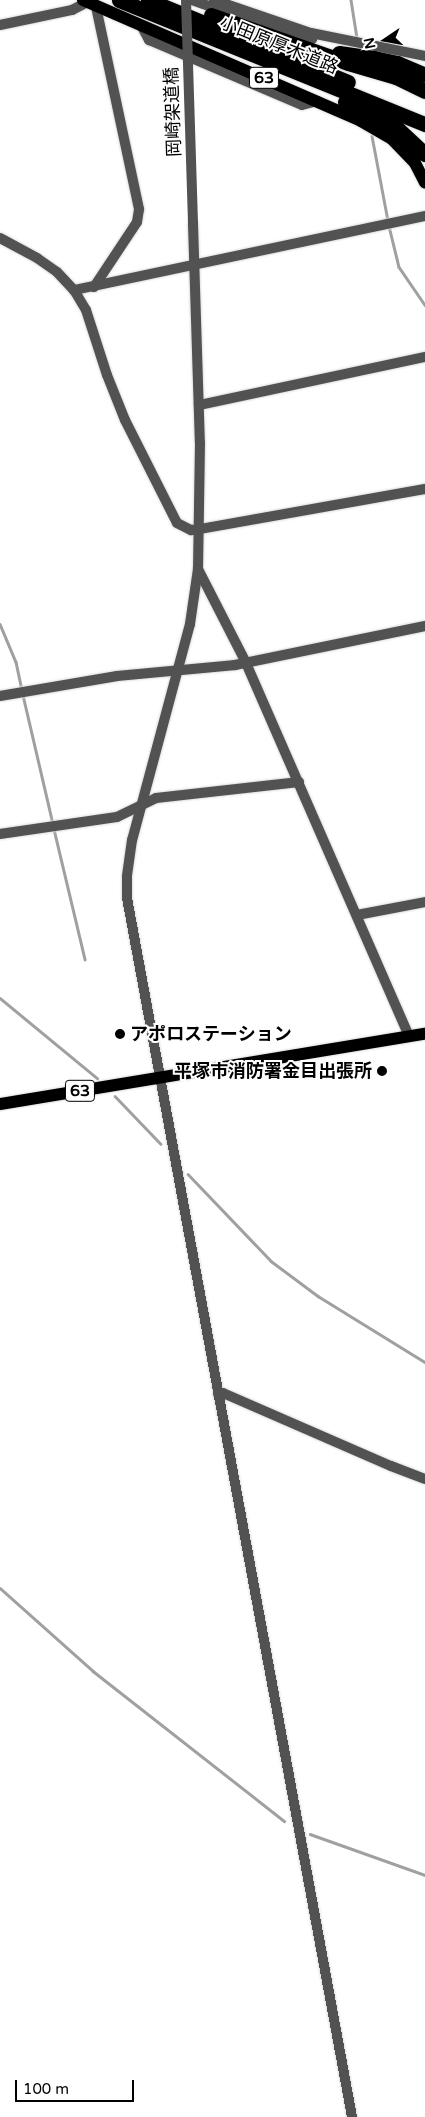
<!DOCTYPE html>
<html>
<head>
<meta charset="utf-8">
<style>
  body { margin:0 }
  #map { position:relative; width:425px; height:2117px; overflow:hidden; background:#fff; font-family:"Varela Round","Noto Sans JP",sans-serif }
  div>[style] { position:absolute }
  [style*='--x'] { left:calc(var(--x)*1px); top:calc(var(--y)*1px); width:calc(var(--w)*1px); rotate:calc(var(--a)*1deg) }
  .stream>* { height:2.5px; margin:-1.25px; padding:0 1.25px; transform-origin:1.25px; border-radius:1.25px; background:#a0a0a0 }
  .roads { filter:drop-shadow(0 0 1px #dbdbdb) drop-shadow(0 0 1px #dbdbdb) }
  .minor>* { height:10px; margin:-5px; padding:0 5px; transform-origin:5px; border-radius:5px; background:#525252 }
  .tertiary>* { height:10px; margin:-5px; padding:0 5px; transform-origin:5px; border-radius:5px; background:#525252 }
  .primary>* { height:12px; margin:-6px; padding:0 6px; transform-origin:6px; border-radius:6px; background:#000 }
  .motorway>* { height:15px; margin:-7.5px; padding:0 7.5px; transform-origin:7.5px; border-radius:7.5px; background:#000 }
  .tertiary-bridge>* { height:10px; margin:-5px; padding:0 5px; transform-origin:5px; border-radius:5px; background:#525252 }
  .dots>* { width:14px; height:14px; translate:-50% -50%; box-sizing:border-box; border:2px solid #fff; border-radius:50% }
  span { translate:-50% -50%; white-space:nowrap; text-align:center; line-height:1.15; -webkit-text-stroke:4px #fff; paint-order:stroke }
  .shield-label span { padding:1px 4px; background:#fff; border:1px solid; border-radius:4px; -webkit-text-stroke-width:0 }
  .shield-label { font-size:16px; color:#000; font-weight:700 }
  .street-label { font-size:18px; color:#000 }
  .poi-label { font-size:18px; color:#000; font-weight:700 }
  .left { translate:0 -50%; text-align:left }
  .right { translate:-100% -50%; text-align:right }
  .north { position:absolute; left:360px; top:15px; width:50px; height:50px; -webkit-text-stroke:4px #fff; paint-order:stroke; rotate:258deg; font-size:14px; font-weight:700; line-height:20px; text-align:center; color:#000 }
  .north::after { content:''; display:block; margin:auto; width:18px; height:22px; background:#000; clip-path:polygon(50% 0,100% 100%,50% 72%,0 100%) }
  .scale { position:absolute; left:15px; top:2080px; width:119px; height:22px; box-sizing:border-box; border:2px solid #000; border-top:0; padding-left:6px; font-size:15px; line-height:18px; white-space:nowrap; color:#000; -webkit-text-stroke:4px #fff; paint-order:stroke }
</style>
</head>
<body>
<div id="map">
  <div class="stream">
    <i style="--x:351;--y:0;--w:37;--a:81"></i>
    <i style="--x:372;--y:136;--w:86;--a:79.3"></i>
    <i style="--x:389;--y:226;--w:42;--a:76.3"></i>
    <i style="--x:399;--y:267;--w:46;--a:55.6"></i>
    <i style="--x:0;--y:624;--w:41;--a:67.2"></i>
    <i style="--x:16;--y:662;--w:29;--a:78"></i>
    <i style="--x:23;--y:695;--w:132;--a:76.9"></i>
    <i style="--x:54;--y:829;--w:134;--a:76.6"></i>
    <i style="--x:0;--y:998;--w:126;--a:39.5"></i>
    <i style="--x:115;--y:1096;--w:66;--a:46.2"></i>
    <i style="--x:188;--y:1174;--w:120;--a:46.3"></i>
    <i style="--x:271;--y:1261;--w:59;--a:36.7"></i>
    <i style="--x:318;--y:1296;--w:126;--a:31.7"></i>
    <i style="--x:0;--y:1588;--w:125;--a:41.7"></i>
    <i style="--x:93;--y:1671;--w:243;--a:38.1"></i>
    <i style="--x:310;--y:1834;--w:122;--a:19.6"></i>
  </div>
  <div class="roads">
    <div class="minor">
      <i style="--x:192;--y:0;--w:59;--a:19.7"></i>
      <i style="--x:248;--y:20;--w:67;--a:16.5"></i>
      <i style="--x:214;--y:0;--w:102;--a:18.8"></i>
      <i style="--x:311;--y:33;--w:116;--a:11.4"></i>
      <i style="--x:0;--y:25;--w:74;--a:-11.8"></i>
      <i style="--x:72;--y:10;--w:18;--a:-27"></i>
      <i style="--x:142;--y:27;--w:15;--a:62"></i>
      <i style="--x:149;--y:40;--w:166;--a:23"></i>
      <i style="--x:302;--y:105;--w:16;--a:-15"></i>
      <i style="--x:0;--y:238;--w:42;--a:28.4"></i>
      <i style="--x:37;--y:258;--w:24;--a:35"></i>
      <i style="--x:57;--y:272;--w:25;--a:47"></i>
      <i style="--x:74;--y:290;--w:23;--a:59"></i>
      <i style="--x:86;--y:310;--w:68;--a:72.1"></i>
      <i style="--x:107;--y:375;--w:48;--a:68.2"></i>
      <i style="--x:125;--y:420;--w:115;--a:63.2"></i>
      <i style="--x:177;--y:523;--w:16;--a:27"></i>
      <i style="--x:191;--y:530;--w:9;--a:-6"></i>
      <i style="--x:200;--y:529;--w:229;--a:-10.1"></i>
      <i style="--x:94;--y:287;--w:78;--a:-56.5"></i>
      <i style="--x:137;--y:222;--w:13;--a:-81"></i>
      <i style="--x:139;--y:209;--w:208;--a:-102"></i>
      <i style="--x:74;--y:290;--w:359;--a:-11.9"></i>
      <i style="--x:199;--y:405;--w:231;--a:-12"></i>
      <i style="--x:198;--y:569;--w:106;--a:62.9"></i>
      <i style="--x:246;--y:663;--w:407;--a:66.4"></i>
      <i style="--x:0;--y:696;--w:119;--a:-9.7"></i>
      <i style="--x:117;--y:676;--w:119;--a:-5.3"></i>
      <i style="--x:235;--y:665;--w:194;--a:-11.6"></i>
      <i style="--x:0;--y:834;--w:118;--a:-8.3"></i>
      <i style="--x:117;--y:817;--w:43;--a:-26"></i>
      <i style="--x:156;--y:798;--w:144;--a:-6.4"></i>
      <i style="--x:357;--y:915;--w:69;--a:-10.8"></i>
      <i style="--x:218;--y:1394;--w:5;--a:-11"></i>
      <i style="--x:223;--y:1393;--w:183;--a:23.5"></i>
      <i style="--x:391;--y:1466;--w:36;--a:21"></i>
    </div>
    <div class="tertiary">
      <i style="--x:193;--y:224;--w:219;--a:88.2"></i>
      <i style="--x:200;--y:443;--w:126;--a:90.9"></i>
      <i style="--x:198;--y:569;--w:56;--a:98.3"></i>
      <i style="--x:190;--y:624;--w:224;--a:105"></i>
      <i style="--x:132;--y:840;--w:37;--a:98"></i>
      <i style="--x:127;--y:877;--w:21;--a:90"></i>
      <i style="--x:127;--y:898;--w:1240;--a:79.54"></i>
    </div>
    <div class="primary">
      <i style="--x:83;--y:0;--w:303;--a:23.5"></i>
      <i style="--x:361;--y:121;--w:36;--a:30"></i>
      <i style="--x:392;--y:139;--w:33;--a:46"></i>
      <i style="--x:415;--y:163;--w:22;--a:63"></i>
      <i style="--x:0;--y:1104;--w:431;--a:-9.4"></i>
    </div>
    <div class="motorway">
      <i style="--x:119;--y:0;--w:330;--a:22.1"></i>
      <i style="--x:148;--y:0;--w:216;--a:22.3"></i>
      <i style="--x:211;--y:15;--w:145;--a:19.3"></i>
      <i style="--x:348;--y:63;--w:50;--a:16.3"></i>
      <i style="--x:396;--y:77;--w:32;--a:26"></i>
      <i style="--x:339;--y:53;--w:35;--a:8"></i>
      <i style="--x:374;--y:58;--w:24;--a:12"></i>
      <i style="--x:397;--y:63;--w:30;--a:23"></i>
      <i style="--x:345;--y:102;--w:59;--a:27"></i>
      <i style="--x:398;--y:129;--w:37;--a:43"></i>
    </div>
  </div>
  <div class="tertiary-bridge">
    <i style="--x:186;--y:0;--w:224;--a:88.2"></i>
  </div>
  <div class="dots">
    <i style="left:120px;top:1034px;background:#000"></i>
    <i style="left:382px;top:1071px;background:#000"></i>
  </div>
  <div class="shield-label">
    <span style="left:264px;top:78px">63</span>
    <span style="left:80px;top:1091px">63</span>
  </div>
  <div class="street-label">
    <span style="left:279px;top:45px;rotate:22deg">小田原厚木道路</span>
    <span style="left:173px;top:112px;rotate:-92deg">岡崎架道橋</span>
  </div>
  <div class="poi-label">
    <span class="left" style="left:130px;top:1034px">アポロステーション</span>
    <span class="right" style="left:372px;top:1071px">平塚市消防署金目出張所</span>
  </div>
  <div class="north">N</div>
  <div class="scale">100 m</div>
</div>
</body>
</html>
